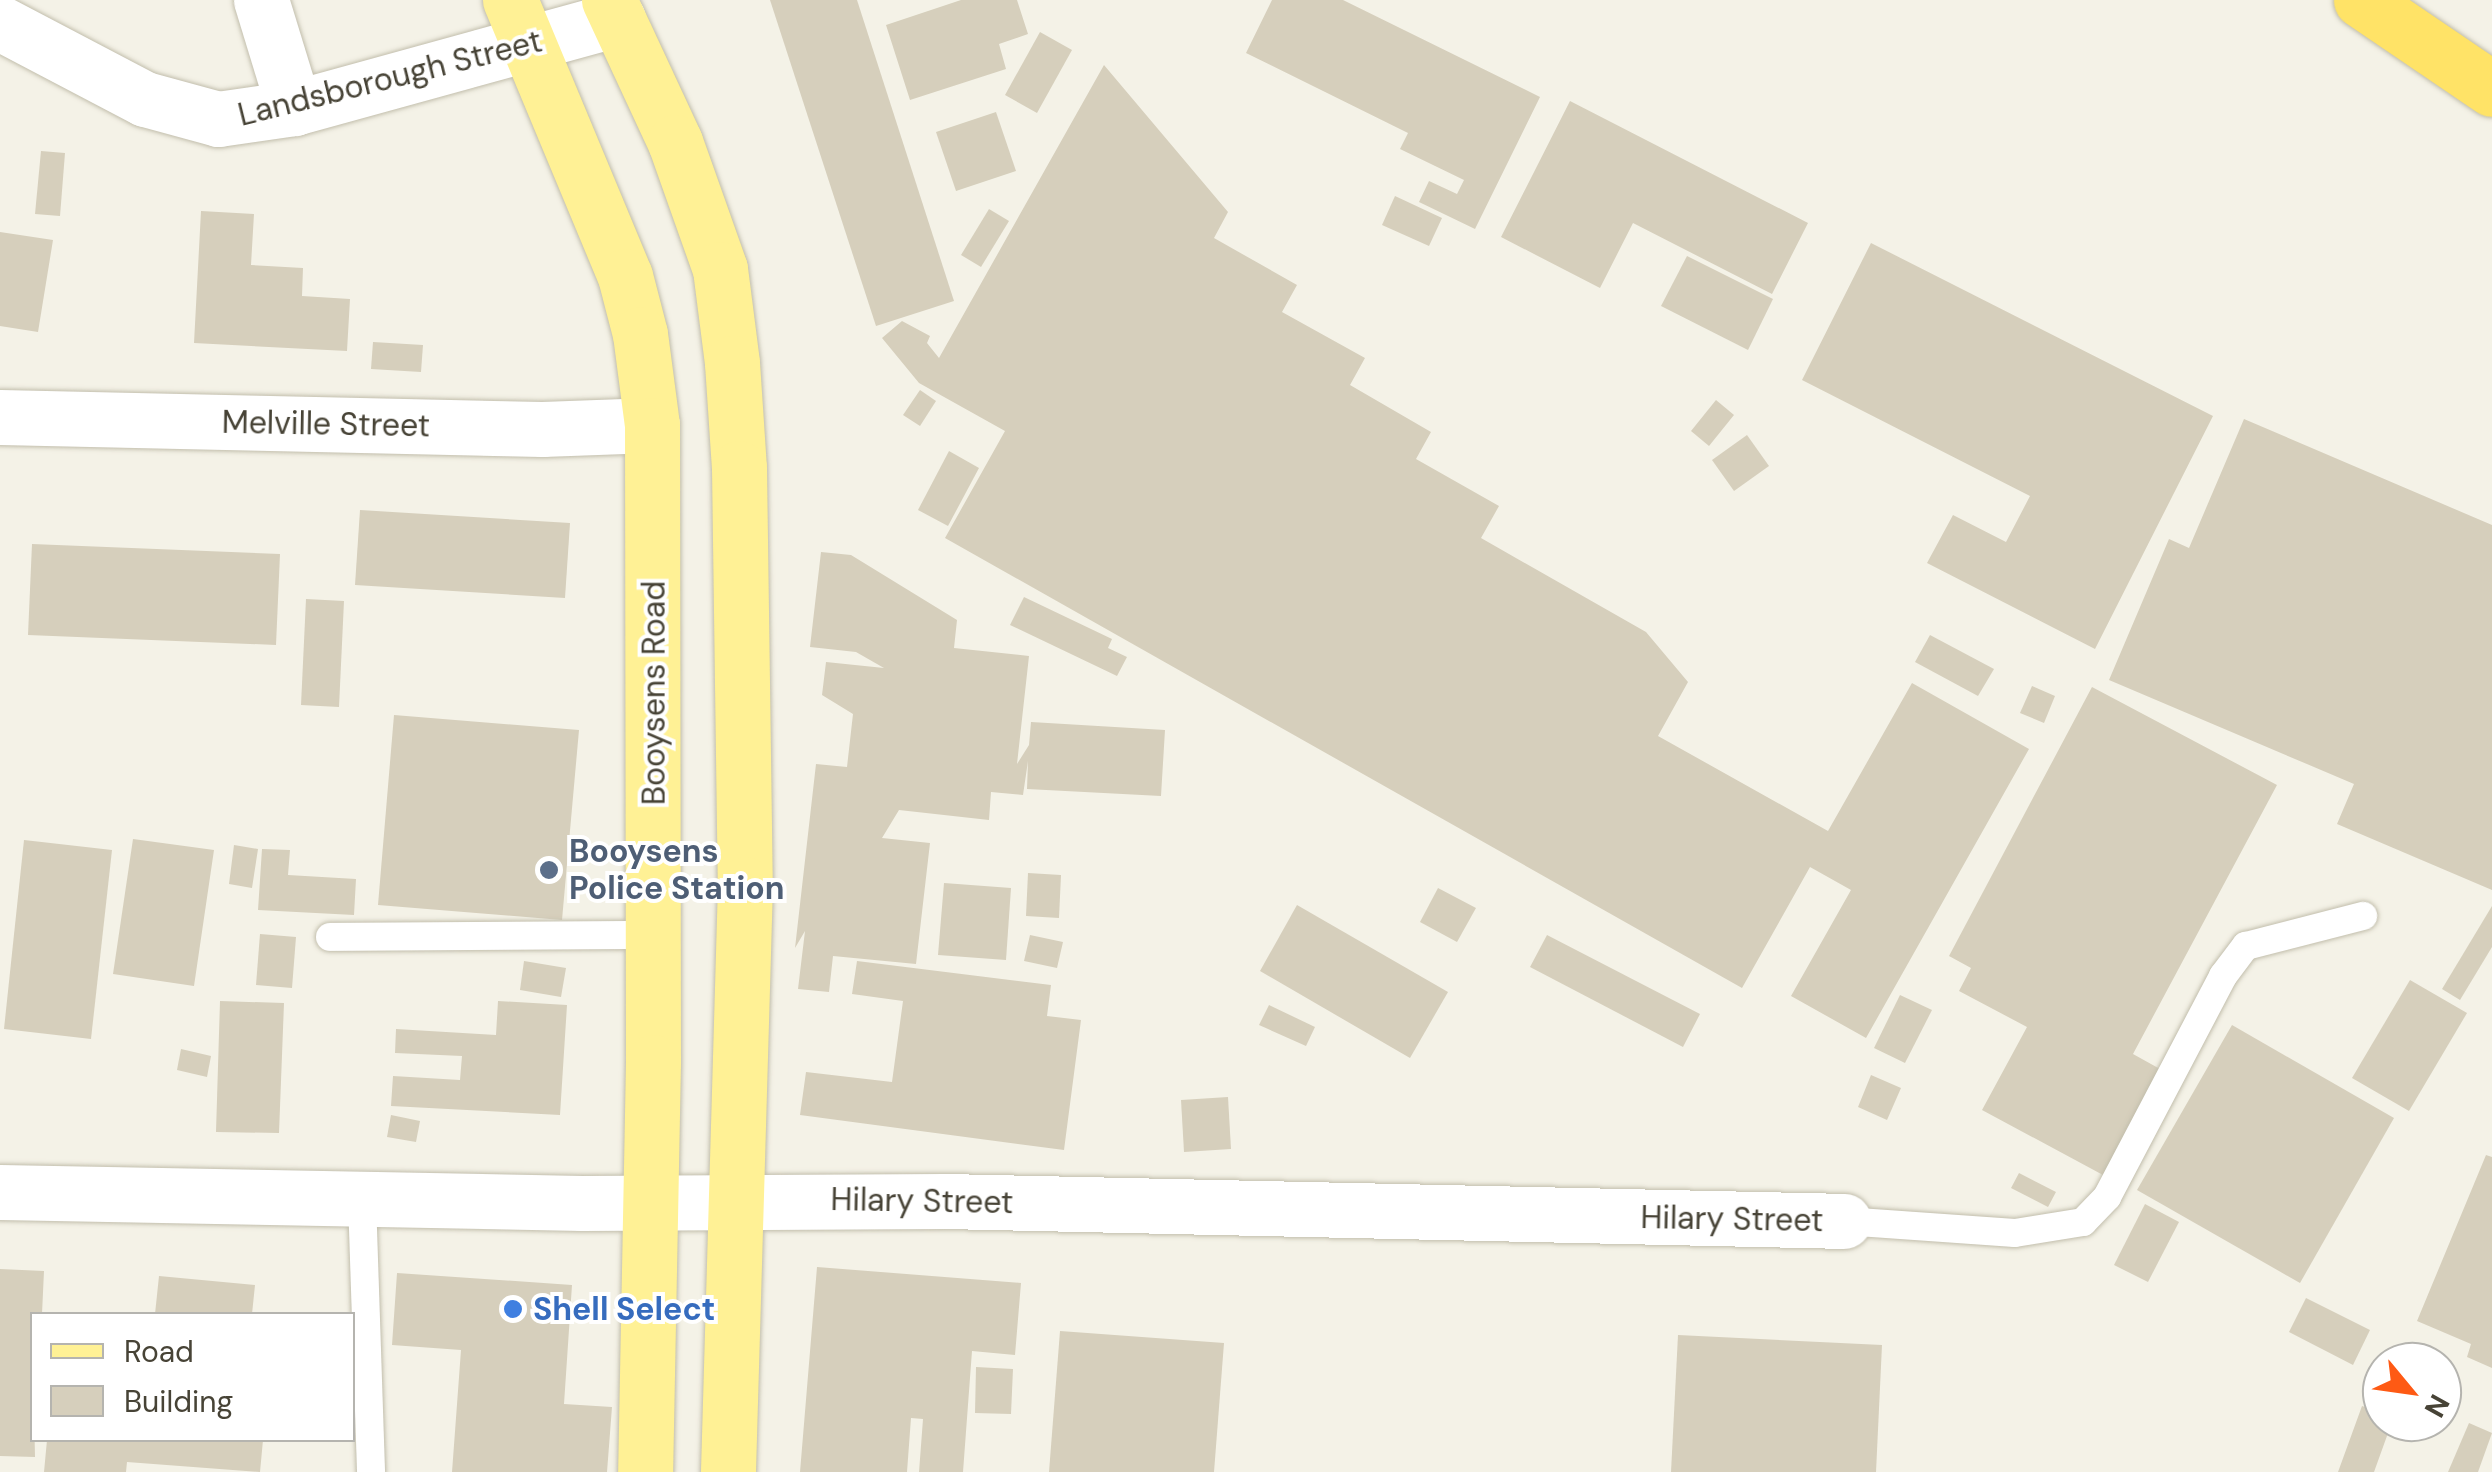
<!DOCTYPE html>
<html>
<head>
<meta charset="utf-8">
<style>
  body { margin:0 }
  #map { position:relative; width:2492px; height:1472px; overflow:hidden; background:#f4f2e7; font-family:"DM Sans",sans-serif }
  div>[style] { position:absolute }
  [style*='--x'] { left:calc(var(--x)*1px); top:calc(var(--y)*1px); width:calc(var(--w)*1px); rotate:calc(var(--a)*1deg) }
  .building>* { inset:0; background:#d6cfbc }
  .roads { filter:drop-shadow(0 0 2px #c2beac) drop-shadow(0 0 2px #c2beac) }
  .lane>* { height:28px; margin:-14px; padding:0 14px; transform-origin:14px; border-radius:14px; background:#fff }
  .street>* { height:55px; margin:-27.5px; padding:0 27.5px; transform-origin:27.5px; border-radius:27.5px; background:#fff }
  .primary>* { height:55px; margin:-27.5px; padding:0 27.5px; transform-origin:27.5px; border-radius:27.5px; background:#fff195 }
  .highway>* { height:55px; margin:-27.5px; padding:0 27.5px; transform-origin:27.5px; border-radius:27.5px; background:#ffe367 }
  .dots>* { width:28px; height:28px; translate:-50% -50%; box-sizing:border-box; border:5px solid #fff; border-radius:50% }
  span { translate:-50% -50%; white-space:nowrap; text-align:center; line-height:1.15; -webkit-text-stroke:8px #fff; paint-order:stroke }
  .street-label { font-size:32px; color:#474336 }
  .service-label { font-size:32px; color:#4e5e75; font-weight:700 }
  .left { translate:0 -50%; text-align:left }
  .shop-label { font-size:32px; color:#366cbe; font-weight:700 }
  .legend { position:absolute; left:30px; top:1312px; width:325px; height:130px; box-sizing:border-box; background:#fff; border:2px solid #b5b4af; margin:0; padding:12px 18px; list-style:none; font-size:30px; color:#474336 }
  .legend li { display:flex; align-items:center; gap:20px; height:50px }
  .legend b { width:50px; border:2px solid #b5b4af }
  .north { position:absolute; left:2362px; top:1342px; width:100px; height:100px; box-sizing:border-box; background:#fff; border:2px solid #b5b4af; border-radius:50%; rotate:119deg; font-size:28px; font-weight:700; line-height:40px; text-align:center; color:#474336 }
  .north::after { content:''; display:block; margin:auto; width:35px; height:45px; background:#fe5a14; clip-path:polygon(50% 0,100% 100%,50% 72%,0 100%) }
</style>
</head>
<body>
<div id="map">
  <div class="building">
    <i style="clip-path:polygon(770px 0,857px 0,954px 301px,876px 326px)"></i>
    <i style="clip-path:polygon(961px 0,1017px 0,1028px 34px,999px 44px,1006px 69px,910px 100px,886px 25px)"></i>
    <i style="clip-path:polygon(1272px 0,1343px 0,1540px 97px,1475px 229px,1419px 202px,1429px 181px,1457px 194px,1464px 180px,1400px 149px,1408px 133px,1246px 53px)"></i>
    <i style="clip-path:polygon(1040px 32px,1072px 50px,1037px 113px,1005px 95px)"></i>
    <i style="clip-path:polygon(1104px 65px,1228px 212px,1214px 238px,1297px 285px,1282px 312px,1365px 358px,1350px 385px,1431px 432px,1416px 459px,1499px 506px,1481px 538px,1646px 632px,1688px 682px,1658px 736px,1828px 831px,1912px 683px,2029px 749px,1866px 1038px,1791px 996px,1851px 890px,1810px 867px,1742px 988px,945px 538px,1005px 431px,919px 383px,882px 338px,902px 321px,930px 336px,927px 343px,939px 358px)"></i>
    <i style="clip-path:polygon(1570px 101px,1808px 223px,1772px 294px,1633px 223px,1600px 288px,1501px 237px)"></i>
    <i style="clip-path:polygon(996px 112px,1016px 171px,956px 191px,936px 132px)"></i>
    <i style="clip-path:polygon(41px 151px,65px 153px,60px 216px,35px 214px)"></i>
    <i style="clip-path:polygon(1395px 196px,1442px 218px,1429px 246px,1382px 225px)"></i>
    <i style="clip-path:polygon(989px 209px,1009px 221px,981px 267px,961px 255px)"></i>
    <i style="clip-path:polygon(201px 211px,254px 214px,251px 265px,303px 268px,302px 296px,350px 299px,347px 351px,194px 343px)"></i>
    <i style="clip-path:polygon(0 232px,53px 240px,38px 332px,0 326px)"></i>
    <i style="clip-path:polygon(1871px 243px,2213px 416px,2095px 649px,1927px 563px,1953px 515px,2006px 542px,2030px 496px,1802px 380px)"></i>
    <i style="clip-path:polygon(1687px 256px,1773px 299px,1748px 350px,1661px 306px)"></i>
    <i style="clip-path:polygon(373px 342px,423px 345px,421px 372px,371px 369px)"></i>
    <i style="clip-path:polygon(920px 390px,936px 401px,920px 426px,903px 415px)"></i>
    <i style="clip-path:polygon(1716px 400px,1734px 415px,1709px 446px,1691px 431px)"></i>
    <i style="clip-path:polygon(2244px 419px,2492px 525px,2492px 890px,2337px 824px,2354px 784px,2109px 680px,2169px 539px,2189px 548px)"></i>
    <i style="clip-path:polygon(1747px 435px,1769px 466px,1734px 491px,1712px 460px)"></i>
    <i style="clip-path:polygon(949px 451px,979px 468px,948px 526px,918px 510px)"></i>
    <i style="clip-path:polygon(360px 510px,570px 523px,565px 598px,355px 585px)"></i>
    <i style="clip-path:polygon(32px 544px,280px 554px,276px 645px,28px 635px)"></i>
    <i style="clip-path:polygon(821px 552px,851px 555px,957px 620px,954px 648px,1029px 656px,1017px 764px,1029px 745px,1031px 722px,1165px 730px,1161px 796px,1027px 789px,1028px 761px,1023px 795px,991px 792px,989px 820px,899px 810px,882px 838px,930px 843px,916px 964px,833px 956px,829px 992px,798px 989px,805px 931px,795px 948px,816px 764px,847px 767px,853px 714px,822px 695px,826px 662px,884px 668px,856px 652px,810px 647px)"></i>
    <i style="clip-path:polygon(1024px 597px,1112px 639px,1108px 648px,1127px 657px,1117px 676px,1010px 625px)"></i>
    <i style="clip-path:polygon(306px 599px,344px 601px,339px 707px,301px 705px)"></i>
    <i style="clip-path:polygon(1930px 635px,1994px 669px,1978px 696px,1915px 662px)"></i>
    <i style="clip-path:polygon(2032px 686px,2055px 696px,2044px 723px,2020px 713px)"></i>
    <i style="clip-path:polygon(2092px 687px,2277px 785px,2133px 1054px,2160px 1069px,2103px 1175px,1982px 1110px,2027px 1027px,1959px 991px,1971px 968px,1949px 956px)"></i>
    <i style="clip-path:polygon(394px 715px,579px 730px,562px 920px,378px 905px)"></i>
    <i style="clip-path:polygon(133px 839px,214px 850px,194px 986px,113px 974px)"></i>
    <i style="clip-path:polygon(24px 840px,112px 850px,91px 1039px,4px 1029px)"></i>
    <i style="clip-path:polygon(234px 845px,258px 849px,252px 888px,229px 884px)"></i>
    <i style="clip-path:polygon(262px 849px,290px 850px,288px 875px,356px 879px,354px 915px,258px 910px)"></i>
    <i style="clip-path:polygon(1028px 873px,1061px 875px,1059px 918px,1026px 916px)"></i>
    <i style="clip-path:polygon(944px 883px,1011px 888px,1006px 960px,938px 955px)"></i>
    <i style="clip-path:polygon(1438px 888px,1476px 908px,1457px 942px,1420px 922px)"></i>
    <i style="clip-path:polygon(1297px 905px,1448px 992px,1410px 1058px,1260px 971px)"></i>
    <i style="clip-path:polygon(2492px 906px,2492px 947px,2460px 1000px,2442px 989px)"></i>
    <i style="clip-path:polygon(260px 934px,296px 937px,292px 988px,256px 985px)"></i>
    <i style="clip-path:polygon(1030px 935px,1063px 942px,1057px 968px,1024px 961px)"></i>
    <i style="clip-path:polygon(1547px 935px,1700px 1014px,1683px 1047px,1530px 967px)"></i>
    <i style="clip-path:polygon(524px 961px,566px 968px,561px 997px,520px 990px)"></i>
    <i style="clip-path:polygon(857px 961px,1051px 985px,1047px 1016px,1081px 1020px,1064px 1150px,800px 1115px,806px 1072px,892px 1082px,903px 1001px,852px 994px)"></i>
    <i style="clip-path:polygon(2410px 980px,2467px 1013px,2409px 1111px,2352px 1078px)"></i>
    <i style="clip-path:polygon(1900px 995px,1932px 1010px,1905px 1063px,1874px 1048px)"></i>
    <i style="clip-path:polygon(220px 1001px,284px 1003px,279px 1133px,216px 1132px)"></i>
    <i style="clip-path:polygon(498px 1001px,567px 1005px,560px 1115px,391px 1106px,393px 1076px,460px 1080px,462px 1056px,395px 1053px,396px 1029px,496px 1035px)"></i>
    <i style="clip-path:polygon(1269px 1005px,1315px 1027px,1306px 1046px,1259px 1025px)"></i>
    <i style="clip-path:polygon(2232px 1025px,2394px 1118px,2300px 1283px,2137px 1190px)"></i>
    <i style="clip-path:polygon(181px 1049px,211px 1056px,207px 1077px,177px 1070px)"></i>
    <i style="clip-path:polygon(1871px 1075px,1901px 1088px,1887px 1120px,1858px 1107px)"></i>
    <i style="clip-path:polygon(1228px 1097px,1231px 1149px,1184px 1152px,1181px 1100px)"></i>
    <i style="clip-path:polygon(391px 1115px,420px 1121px,416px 1142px,387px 1137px)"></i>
    <i style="clip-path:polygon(2486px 1155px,2492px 1157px,2492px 1368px,2467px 1357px,2471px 1344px,2417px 1321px)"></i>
    <i style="clip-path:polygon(2019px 1173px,2056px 1192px,2048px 1207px,2011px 1188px)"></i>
    <i style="clip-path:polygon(2145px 1204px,2179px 1222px,2148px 1282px,2114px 1265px)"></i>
    <i style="clip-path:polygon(817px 1267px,1021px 1283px,1015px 1355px,972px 1351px,963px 1472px,919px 1472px,923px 1419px,911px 1418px,907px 1472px,800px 1472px)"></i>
    <i style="clip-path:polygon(0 1269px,44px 1271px,42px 1314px,32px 1314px,35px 1457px,0 1456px)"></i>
    <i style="clip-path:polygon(397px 1273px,572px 1285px,564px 1404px,612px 1407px,607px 1472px,452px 1472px,461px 1350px,392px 1345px)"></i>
    <i style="clip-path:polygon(159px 1276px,255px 1285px,252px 1314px,155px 1314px)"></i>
    <i style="clip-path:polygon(2306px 1298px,2370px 1330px,2353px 1365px,2289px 1332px)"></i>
    <i style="clip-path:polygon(1060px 1331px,1224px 1343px,1214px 1472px,1049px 1472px)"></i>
    <i style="clip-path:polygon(1678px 1335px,1882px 1345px,1876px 1472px,1671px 1472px)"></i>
    <i style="clip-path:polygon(976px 1367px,1013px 1369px,1011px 1414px,975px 1413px)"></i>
    <i style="clip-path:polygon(2362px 1406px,2382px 1413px,2382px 1422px,2392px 1422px,2374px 1472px,2338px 1472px)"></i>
    <i style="clip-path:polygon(2469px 1423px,2492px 1433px,2478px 1472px,2448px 1472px)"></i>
    <i style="clip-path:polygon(47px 1440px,263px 1440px,260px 1472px,127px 1462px,126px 1472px,44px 1472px)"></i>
  </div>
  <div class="roads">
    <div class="lane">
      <i style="--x:330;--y:937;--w:324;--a:-0.4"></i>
      <i style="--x:362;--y:1199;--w:273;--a:88.1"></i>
      <i style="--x:1844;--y:1221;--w:171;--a:4"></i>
      <i style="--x:2015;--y:1233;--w:69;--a:-9.2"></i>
      <i style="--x:2083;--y:1222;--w:35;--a:-46"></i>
      <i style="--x:2107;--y:1197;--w:250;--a:-62.3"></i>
      <i style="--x:2223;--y:976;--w:38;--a:-53"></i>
      <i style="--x:2246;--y:946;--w:121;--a:-14.4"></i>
    </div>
    <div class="street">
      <i style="--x:261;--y:0;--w:113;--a:73"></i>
      <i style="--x:0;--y:23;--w:164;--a:27.7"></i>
      <i style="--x:145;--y:99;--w:76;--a:15.3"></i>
      <i style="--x:218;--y:119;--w:77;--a:-8.2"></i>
      <i style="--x:294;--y:108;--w:336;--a:-15.4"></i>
      <i style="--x:0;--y:417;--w:542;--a:1.27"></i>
      <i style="--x:542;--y:429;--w:110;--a:-2.1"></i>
      <i style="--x:0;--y:1192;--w:582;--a:1.08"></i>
      <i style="--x:582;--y:1203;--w:363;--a:-0.3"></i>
      <i style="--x:945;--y:1201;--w:899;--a:1.27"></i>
    </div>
    <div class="primary">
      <i style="--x:510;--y:0;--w:299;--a:67.4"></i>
      <i style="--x:625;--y:276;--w:60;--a:75.5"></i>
      <i style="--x:640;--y:334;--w:92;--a:82.5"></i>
      <i style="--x:652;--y:425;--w:637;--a:89.91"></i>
      <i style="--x:653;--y:1062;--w:410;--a:91.1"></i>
      <i style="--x:609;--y:0;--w:157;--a:65.1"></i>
      <i style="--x:675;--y:142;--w:135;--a:70.5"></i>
      <i style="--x:720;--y:269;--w:95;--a:82.7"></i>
      <i style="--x:732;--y:363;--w:105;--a:86.2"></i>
      <i style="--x:739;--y:468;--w:416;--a:89.2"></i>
      <i style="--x:745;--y:884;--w:588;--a:91.66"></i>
    </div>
    <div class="highway">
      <i style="--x:2361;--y:0;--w:158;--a:34.2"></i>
    </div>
  </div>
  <div class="dots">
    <i style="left:549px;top:870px;background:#5c6f8a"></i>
    <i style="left:513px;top:1309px;background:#3f7fe0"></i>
  </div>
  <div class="street-label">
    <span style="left:390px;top:78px;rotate:-14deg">Landsborough Street</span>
    <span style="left:326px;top:424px;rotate:1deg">Melville Street</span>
    <span style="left:654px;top:693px;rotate:-90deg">Booysens Road</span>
    <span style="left:922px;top:1201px;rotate:1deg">Hilary Street</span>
    <span style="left:1732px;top:1219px;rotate:1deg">Hilary Street</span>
  </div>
  <div class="service-label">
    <span class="left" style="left:569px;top:870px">Booysens<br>Police Station</span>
  </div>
  <div class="shop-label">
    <span class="left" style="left:533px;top:1309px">Shell Select</span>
  </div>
  <ul class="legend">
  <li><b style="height:12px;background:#fff195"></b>Road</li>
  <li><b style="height:28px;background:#d6cfbc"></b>Building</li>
  </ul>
  <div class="north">N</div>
</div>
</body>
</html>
